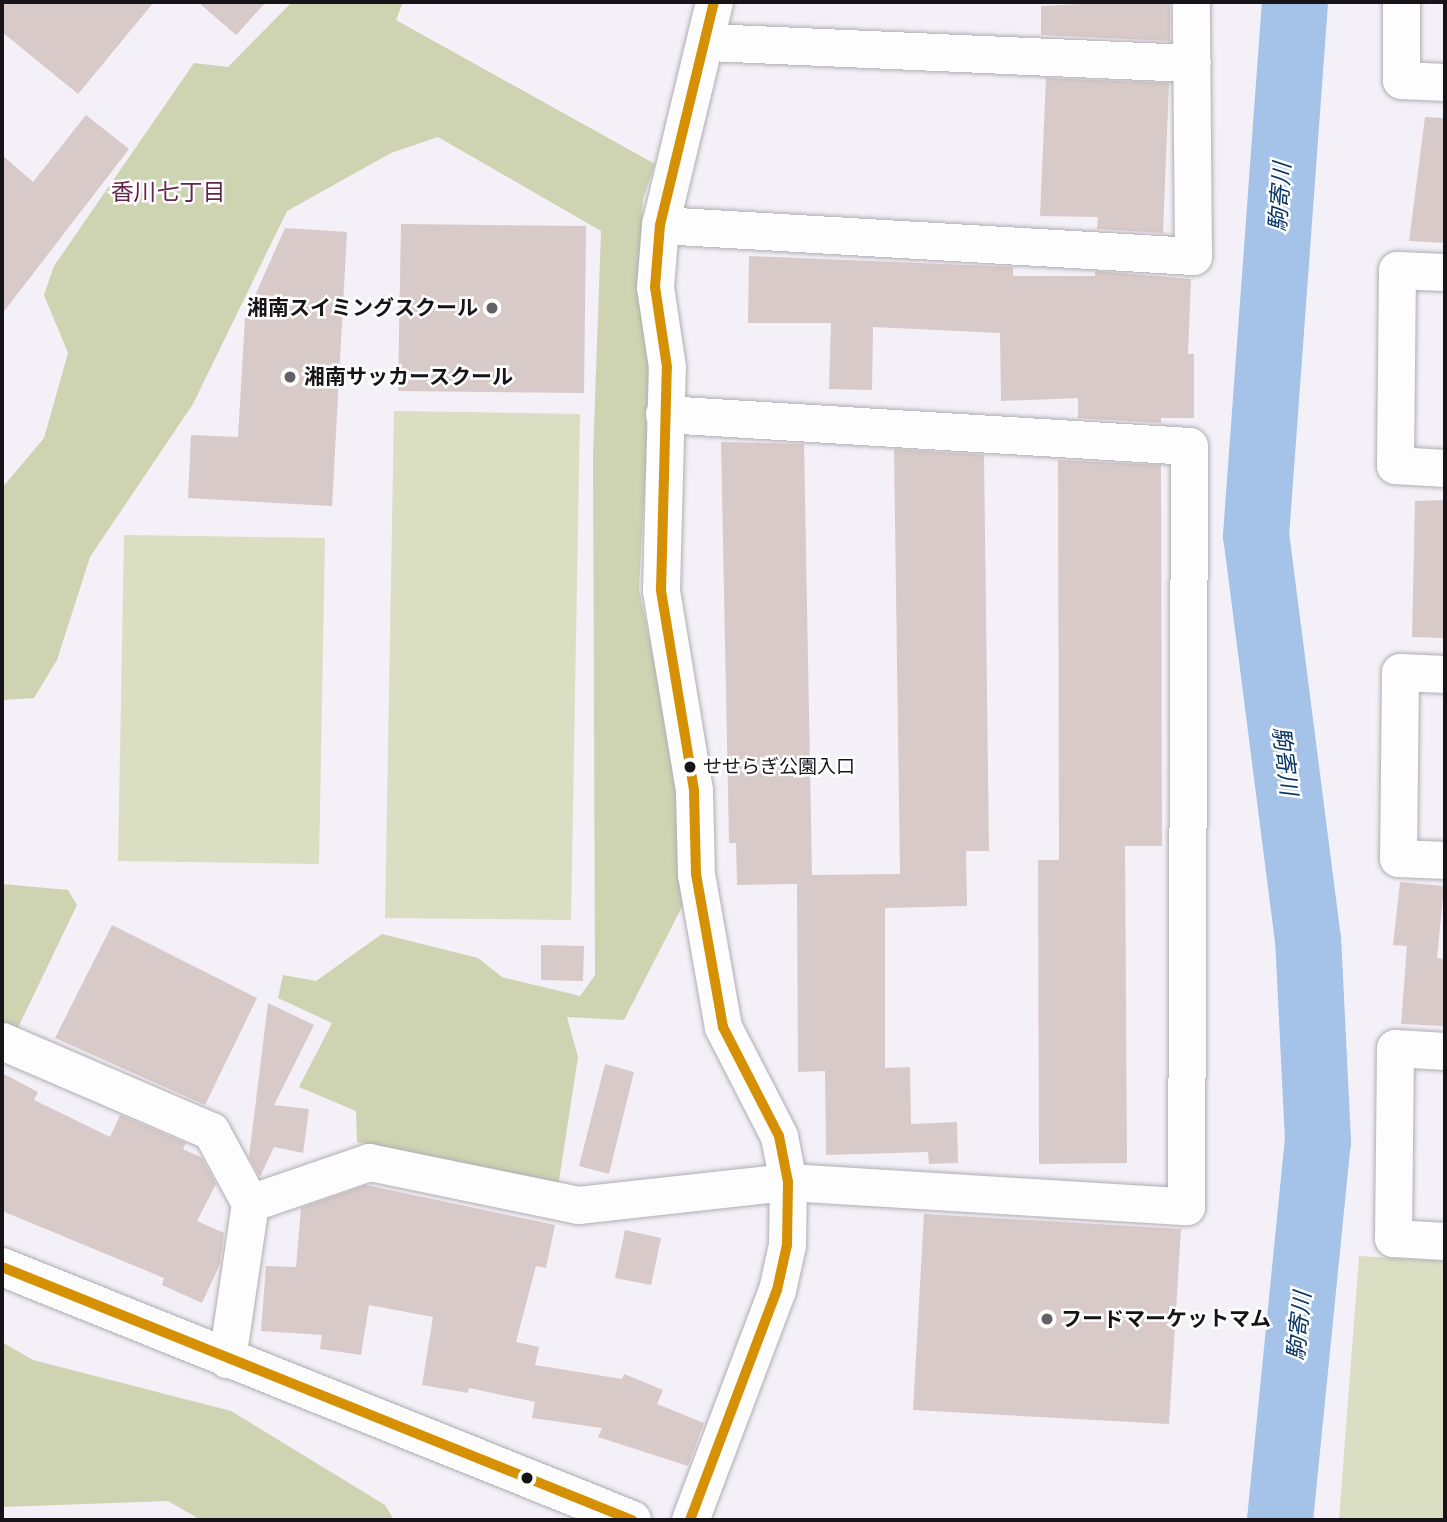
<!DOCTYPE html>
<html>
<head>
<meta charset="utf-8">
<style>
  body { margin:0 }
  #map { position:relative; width:1447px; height:1522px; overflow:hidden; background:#f3f0f7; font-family:"DejaVu Sans","Noto Sans JP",sans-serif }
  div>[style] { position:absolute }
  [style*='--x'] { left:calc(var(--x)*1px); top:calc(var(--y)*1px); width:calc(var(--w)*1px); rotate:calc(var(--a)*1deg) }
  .green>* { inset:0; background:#dadec3 }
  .forest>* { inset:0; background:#ced3b2 }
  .river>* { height:66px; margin:-33px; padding:0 33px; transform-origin:33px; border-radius:33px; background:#a5c2e8 }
  .building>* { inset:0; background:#d8cac8 }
  .roads { filter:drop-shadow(0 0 2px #b0adb3) drop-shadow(0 0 2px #b0adb3) }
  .minor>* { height:37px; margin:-18.5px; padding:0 18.5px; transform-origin:18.5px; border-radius:18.5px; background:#fdfdfe }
  .tertiary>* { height:38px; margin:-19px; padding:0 19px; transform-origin:19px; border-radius:19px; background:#fdfdfe }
  .bus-1>* { height:10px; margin:-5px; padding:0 5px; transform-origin:5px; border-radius:5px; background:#d59004 }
  .dots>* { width:19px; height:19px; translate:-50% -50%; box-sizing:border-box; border:4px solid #fff; border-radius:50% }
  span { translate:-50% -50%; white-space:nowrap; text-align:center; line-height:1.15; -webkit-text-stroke:5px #fff; paint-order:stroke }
  .bus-label { font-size:19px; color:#161418 }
  .left { translate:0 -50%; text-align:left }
  .poi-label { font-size:21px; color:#161418; font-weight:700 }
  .right { translate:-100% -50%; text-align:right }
  .neighbourhood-label { font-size:23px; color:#642548 }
  .water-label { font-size:23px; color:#093664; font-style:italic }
  .frame { position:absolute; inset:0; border:4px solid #161418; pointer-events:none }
</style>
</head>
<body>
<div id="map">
  <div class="green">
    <i style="clip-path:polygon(394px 411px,580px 414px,571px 920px,385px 918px)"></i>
    <i style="clip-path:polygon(124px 535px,325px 538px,319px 864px,118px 861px)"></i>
    <i style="clip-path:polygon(1359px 1256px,1445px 1261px,1445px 1520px,1339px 1520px)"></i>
  </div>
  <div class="forest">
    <i style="clip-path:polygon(292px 2px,403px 2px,396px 20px,655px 164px,643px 199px,639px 294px,651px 374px,639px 589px,684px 808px,687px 897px,624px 1020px,567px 1017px,578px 1057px,558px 1187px,357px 1142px,356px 1111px,299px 1087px,332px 1023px,278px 998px,283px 975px,316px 981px,382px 934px,478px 958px,502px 977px,580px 996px,595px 975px,593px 456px,601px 231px,438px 137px,391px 153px,287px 211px,193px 404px,90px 557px,57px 660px,34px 698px,2px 700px,2px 488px,44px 438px,68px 353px,44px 295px,54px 266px,194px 63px,228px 67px)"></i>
    <i style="clip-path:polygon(2px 884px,68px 890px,77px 905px,14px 1036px,2px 1030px)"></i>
    <i style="clip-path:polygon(2px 1342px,33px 1360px,231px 1411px,385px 1505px,394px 1520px,201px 1520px,168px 1501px,2px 1507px)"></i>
  </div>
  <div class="river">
    <i style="--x:1280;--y:1520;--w:381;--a:-84.3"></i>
    <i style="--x:1318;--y:1141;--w:201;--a:-92.8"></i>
    <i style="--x:1308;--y:940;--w:407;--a:-97.3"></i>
    <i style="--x:1256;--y:536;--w:535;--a:-85.82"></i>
  </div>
  <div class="building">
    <i style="clip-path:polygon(2px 2px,154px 2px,78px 94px,2px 32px)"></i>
    <i style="clip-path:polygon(198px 2px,266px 2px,236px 35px)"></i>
    <i style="clip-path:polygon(1122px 2px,1170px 2px,1170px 41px,1041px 35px,1041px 6px)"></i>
    <i style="clip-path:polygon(1046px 78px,1169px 83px,1163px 233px,1097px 229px,1098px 217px,1040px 216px)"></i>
    <i style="clip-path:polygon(86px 115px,129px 149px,2px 314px,2px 155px,33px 182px)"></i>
    <i style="clip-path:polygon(1425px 117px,1445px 118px,1445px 243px,1409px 241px)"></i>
    <i style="clip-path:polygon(401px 224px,586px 226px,584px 393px,398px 391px)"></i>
    <i style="clip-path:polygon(285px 228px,347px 232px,332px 506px,188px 498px,191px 435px,238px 437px,245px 318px)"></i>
    <i style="clip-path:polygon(749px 256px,1013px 267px,1013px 276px,1095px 276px,1095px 271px,1191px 279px,1188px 354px,1194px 354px,1194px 418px,1161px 418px,1161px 423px,1078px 418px,1078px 398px,1001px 401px,1000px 333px,873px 327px,872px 390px,829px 389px,831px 323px,748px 323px)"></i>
    <i style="clip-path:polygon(721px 442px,804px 444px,812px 875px,900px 874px,894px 449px,984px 455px,989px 851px,966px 851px,967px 906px,885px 908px,885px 1068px,910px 1067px,911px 1124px,957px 1122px,958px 1163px,929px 1164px,928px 1152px,826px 1155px,825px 1071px,798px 1072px,797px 884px,737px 885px,736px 843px,729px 843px)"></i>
    <i style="clip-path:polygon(1058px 460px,1161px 465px,1162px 846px,1125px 846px,1127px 1163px,1039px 1164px,1038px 860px,1059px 860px)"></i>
    <i style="clip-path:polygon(1445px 500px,1445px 638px,1412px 637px,1415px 501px)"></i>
    <i style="clip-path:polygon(1400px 882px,1444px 886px,1437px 958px,1445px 959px,1445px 1026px,1401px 1024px,1407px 946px,1393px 945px)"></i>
    <i style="clip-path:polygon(112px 925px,257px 998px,205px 1105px,55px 1038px)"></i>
    <i style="clip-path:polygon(541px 945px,584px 946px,583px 981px,541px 980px)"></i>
    <i style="clip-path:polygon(268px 1003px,314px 1025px,274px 1105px,309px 1109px,303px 1153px,274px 1147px,260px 1177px,249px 1157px)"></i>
    <i style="clip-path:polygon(605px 1064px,634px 1072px,609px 1174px,579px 1166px)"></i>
    <i style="clip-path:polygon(2px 1073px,38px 1092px,34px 1100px,110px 1137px,120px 1115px,186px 1143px,183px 1149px,202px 1158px,216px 1184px,197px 1221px,224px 1233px,220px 1264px,202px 1303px,162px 1285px,164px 1278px,2px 1211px)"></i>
    <i style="clip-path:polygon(366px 1185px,555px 1225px,546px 1268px,536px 1266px,516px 1342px,539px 1347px,535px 1365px,622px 1379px,624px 1374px,663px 1390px,657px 1404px,704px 1423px,688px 1466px,598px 1437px,602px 1428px,532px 1418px,535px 1402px,469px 1388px,468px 1393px,422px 1385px,433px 1317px,369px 1305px,361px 1355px,320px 1349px,322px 1335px,261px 1331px,266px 1266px,296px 1267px,301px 1208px)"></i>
    <i style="clip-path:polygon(924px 1214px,1181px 1229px,1169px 1424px,913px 1410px)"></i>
    <i style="clip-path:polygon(625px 1230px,661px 1238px,651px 1285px,615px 1278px)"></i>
  </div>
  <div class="roads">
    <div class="minor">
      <i style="--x:1401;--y:2;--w:78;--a:90"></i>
      <i style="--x:1401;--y:80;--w:44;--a:2.6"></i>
      <i style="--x:708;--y:42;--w:484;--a:2.5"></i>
      <i style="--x:660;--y:225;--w:534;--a:3.33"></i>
      <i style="--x:1193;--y:256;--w:254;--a:-90.5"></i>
      <i style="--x:1445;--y:272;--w:48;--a:-177.6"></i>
      <i style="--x:1397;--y:270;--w:195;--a:90.6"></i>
      <i style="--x:1395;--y:465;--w:50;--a:3.4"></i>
      <i style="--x:1445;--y:674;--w:45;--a:-177.5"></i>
      <i style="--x:1400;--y:672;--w:186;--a:90.6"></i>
      <i style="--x:1398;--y:858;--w:47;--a:2.4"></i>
      <i style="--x:2;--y:1041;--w:228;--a:23.3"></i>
      <i style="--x:211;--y:1131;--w:82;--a:61.6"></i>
      <i style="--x:250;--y:1203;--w:158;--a:98.4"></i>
      <i style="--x:1445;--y:1051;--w:50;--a:-176.6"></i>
      <i style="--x:1395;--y:1048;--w:190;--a:90.6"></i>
      <i style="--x:1393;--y:1238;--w:52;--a:3.3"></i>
      <i style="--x:250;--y:1203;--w:126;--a:-19"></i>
      <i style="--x:369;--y:1162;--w:213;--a:11.6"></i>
      <i style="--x:578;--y:1205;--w:211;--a:-6.3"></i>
      <i style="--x:788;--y:1182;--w:399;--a:3.5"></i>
      <i style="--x:1186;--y:1206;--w:760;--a:-89.77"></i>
      <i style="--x:1189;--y:446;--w:526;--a:-176.51"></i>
      <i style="--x:690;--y:1520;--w:246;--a:-69.3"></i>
      <i style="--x:777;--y:1290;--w:46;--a:-77.5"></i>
      <i style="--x:787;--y:1245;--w:63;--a:-89.1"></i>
      <i style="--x:788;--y:1182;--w:47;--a:-101.1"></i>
      <i style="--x:779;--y:1136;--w:123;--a:-117.2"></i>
      <i style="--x:723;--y:1027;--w:155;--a:-100"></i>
      <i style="--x:696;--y:874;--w:84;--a:-91.4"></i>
      <i style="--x:694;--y:790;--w:203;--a:-99.4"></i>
      <i style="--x:661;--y:590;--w:223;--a:-88.5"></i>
      <i style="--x:667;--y:367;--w:81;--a:-98.5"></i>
      <i style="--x:655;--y:287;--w:62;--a:-85.4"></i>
      <i style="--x:660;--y:225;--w:229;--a:-76.4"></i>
    </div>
    <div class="tertiary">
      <i style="--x:2;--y:1267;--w:679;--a:21.88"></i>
    </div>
  </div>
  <div class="bus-1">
    <i style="--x:2;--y:1267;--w:679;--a:21.88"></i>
    <i style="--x:690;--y:1520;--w:246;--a:-69.3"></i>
    <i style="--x:777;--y:1290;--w:46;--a:-77.5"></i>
    <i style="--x:787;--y:1245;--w:63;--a:-89.1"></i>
    <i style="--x:788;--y:1182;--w:47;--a:-101.1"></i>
    <i style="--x:779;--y:1136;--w:123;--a:-117.2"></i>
    <i style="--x:723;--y:1027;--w:155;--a:-100"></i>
    <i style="--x:696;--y:874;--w:84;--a:-91.4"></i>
    <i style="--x:694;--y:790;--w:203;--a:-99.4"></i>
    <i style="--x:661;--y:590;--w:223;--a:-88.5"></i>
    <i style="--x:667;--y:367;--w:81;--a:-98.5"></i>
    <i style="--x:655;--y:287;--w:62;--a:-85.4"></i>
    <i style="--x:660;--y:225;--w:229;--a:-76.4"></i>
  </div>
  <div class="dots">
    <i style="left:492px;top:308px;background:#636166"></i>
    <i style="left:290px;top:377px;background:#636166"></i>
    <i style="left:690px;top:767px;background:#161418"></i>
    <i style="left:1047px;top:1319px;background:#636166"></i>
    <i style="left:527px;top:1478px;background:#161418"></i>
  </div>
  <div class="bus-label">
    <span class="left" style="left:703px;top:767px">せせらぎ公園入口</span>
  </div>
  <div class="poi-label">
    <span class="right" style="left:478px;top:308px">湘南スイミングスクール</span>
    <span class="left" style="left:304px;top:377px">湘南サッカースクール</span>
    <span class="left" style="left:1061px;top:1319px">フードマーケットマム</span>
  </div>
  <div class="neighbourhood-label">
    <span style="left:168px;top:192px">香川七丁目</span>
  </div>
  <div class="water-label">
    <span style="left:1280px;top:197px;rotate:-86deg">駒寄川</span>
    <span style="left:1285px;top:761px;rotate:83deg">駒寄川</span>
    <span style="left:1299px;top:1326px;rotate:-84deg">駒寄川</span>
  </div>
  <div class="frame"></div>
</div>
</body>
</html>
